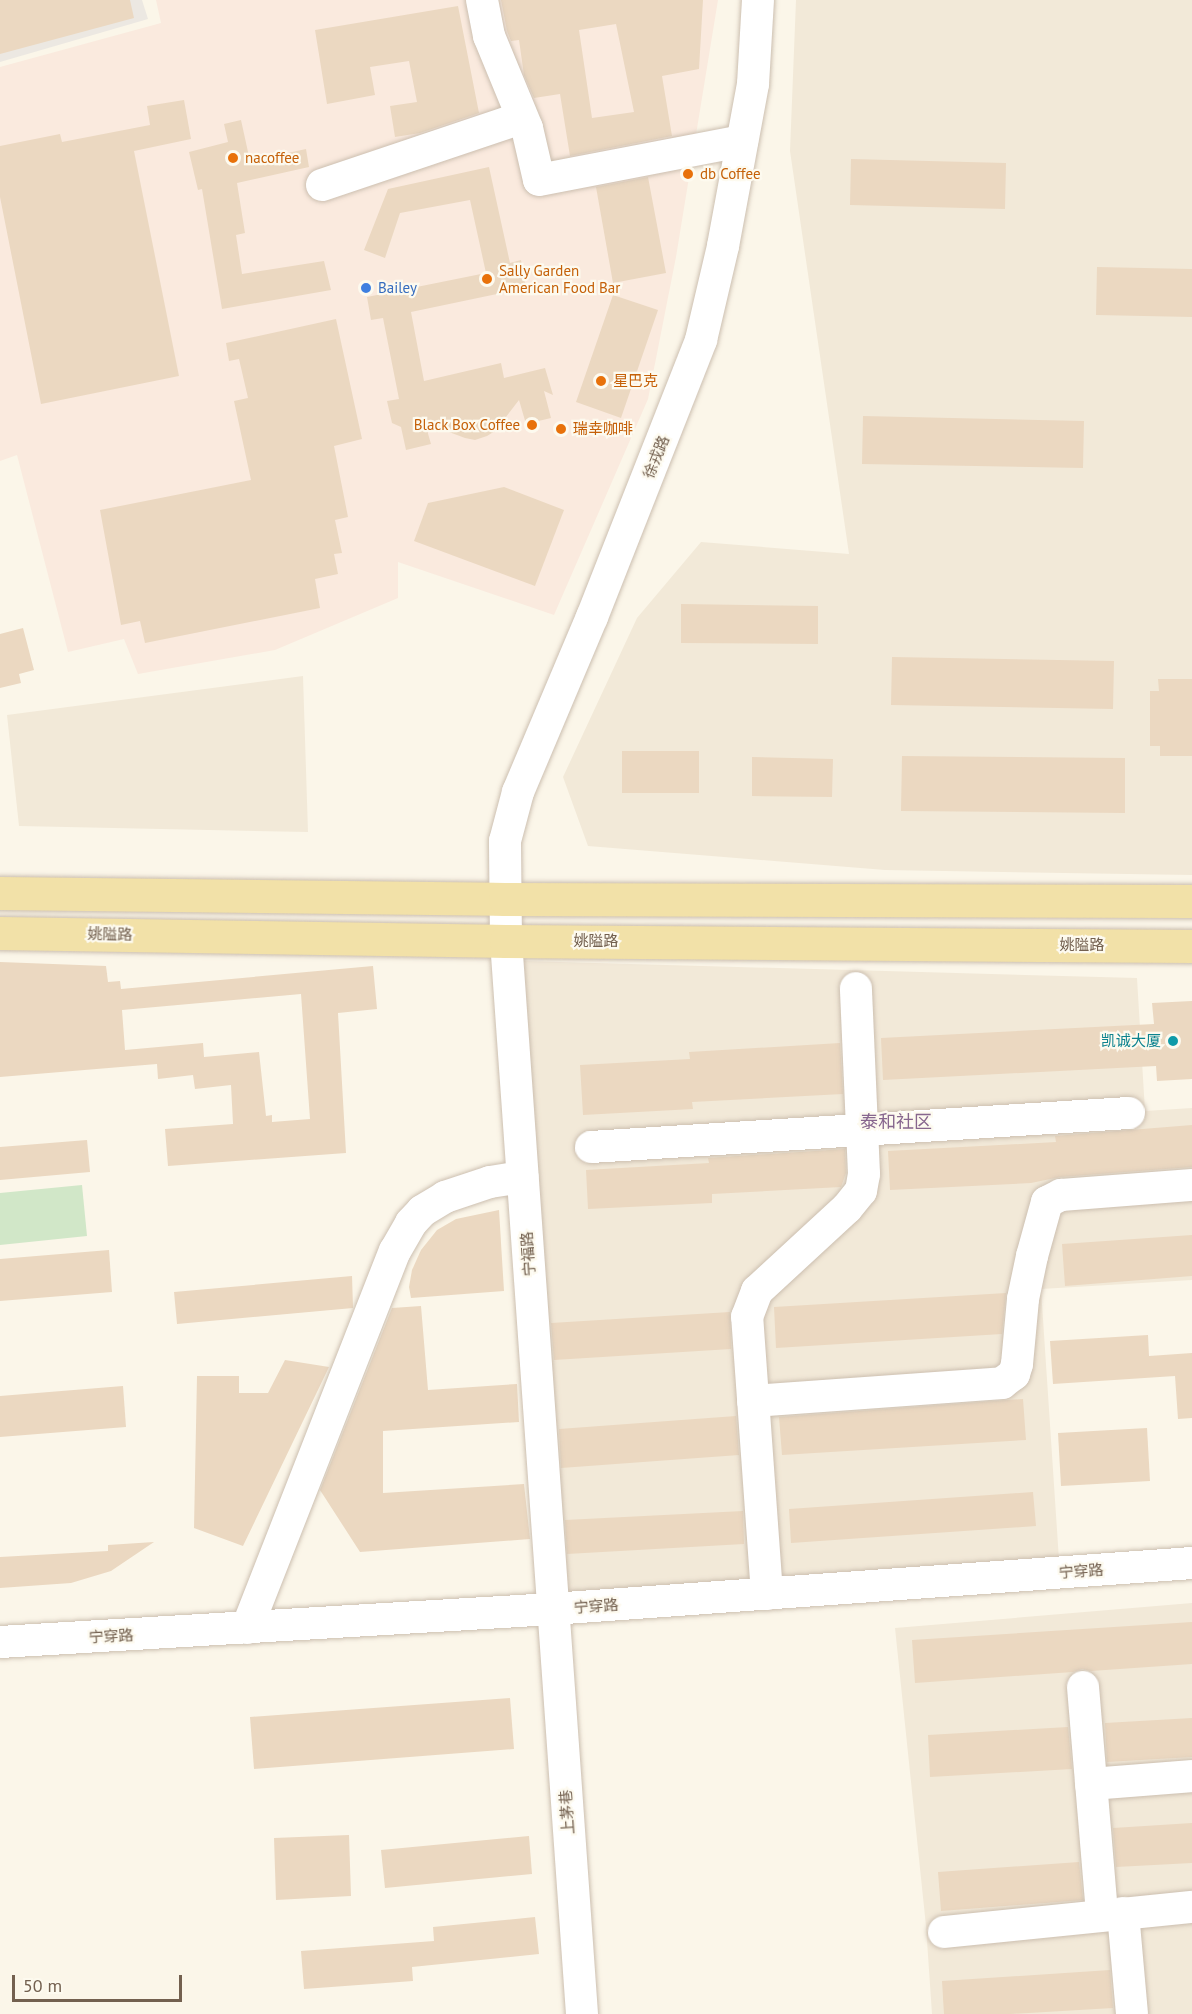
<!DOCTYPE html>
<html>
<head>
<meta charset="utf-8">
<style>
  body { margin:0 }
  #map { position:relative; width:1192px; height:2014px; overflow:hidden; background:#fbf6e9; font-family:"PT Sans","Noto Sans SC",sans-serif }
  div>[style] { position:absolute }
  [style*='--x'] { left:calc(var(--x)*1px); top:calc(var(--y)*1px); width:calc(var(--w)*1px); rotate:calc(var(--a)*1deg) }
  .residential>* { inset:0; background:#f2e9d8 }
  .commercial>* { inset:0; background:#faeade }
  .industrial>* { inset:0; background:#ece8e2 }
  .green>* { inset:0; background:#d1e7c8 }
  .building>* { inset:0; background:#ebd8c1 }
  .roads { filter:drop-shadow(0 0 2px #ccbfb0) drop-shadow(0 0 2px #ccbfb0) }
  .minor>* { height:32px; margin:-16px; padding:0 16px; transform-origin:16px; border-radius:16px; background:#fff }
  .major>* { height:33px; margin:-16.5px; padding:0 16.5px; transform-origin:16.5px; border-radius:16.5px; background:#f2e1a8 }
  .dots>* { width:16px; height:16px; translate:-50% -50%; box-sizing:border-box; border:3px solid #fdfaef; border-radius:50% }
  span { translate:-50% -50%; white-space:nowrap; text-align:center; line-height:1.15; -webkit-text-stroke:4.5px #fdfaef; paint-order:stroke }
  .food-label { font-size:15px; color:#c56008 }
  .left { translate:0 -50%; text-align:left }
  .right { translate:-100% -50%; text-align:right }
  .shop-label { font-size:15px; color:#366cbe }
  .street-label { font-size:15px; color:#73604f }
  .culture-label { font-size:15px; color:#0d838f }
  .quarter-label { font-size:18px; color:#87668e }
  .scale { position:absolute; left:12px; top:1975px; width:170px; height:27px; box-sizing:border-box; border:3px solid #73604f; border-top:0; padding-left:8px; font-size:18px; line-height:21px; white-space:nowrap; color:#73604f; -webkit-text-stroke:4px #fdfaef; paint-order:stroke }
</style>
</head>
<body>
<div id="map">
  <div class="residential">
    <i style="clip-path:polygon(796px 0,1192px 0,1192px 875px,885px 870px,588px 846px,563px 777px,637px 618px,701px 542px,849px 554px,790px 151px)"></i>
    <i style="clip-path:polygon(303px 676px,308px 832px,19px 826px,7px 715px)"></i>
    <i style="clip-path:polygon(524px 961px,1137px 978px,1145px 1111px,1192px 1108px,1192px 1280px,1041px 1289px,1059px 1560px,557px 1596px)"></i>
    <i style="clip-path:polygon(1192px 1603px,1192px 2014px,932px 2014px,926px 1926px,895px 1628px)"></i>
  </div>
  <div class="commercial">
    <i style="clip-path:polygon(156px 0,718px 0,676px 257px,648px 399px,554px 615px,398px 562px,398px 598px,275px 650px,138px 674px,124px 639px,68px 652px,17px 455px,0 461px,0 67px,161px 23px)"></i>
  </div>
  <div class="industrial">
    <i style="clip-path:polygon(0 0,142px 0,148px 19px,0 62px)"></i>
  </div>
  <div class="green">
    <i style="clip-path:polygon(82px 1185px,87px 1236px,0 1245px,0 1193px)"></i>
  </div>
  <div class="building">
    <i style="clip-path:polygon(0 0,130px 0,134px 18px,0 54px)"></i>
    <i style="clip-path:polygon(evenodd,501px 0,703px 0,699px 69px,662px 76px,672px 136px,570px 156px,560px 94px,534px 98px,524px 75px,519px 40px,511px 41px,507px 31px,501px 0,616px 24px,634px 112px,592px 118px,579px 30px,616px 24px)"></i>
    <i style="clip-path:polygon(458px 6px,479px 113px,420px 133px,395px 137px,390px 106px,417px 102px,409px 61px,370px 67px,375px 95px,327px 104px,315px 30px)"></i>
    <i style="clip-path:polygon(184px 100px,191px 139px,134px 151px,179px 376px,41px 404px,0 197px,0 146px,60px 134px,62px 142px,150px 125px,147px 106px)"></i>
    <i style="clip-path:polygon(241px 120px,250px 161px,306px 149px,309px 167px,237px 183px,245px 233px,236px 235px,242px 274px,324px 261px,331px 290px,222px 309px,202px 189px,198px 190px,189px 152px,228px 142px,224px 124px)"></i>
    <i style="clip-path:polygon(851px 159px,1006px 163px,1005px 209px,850px 205px)"></i>
    <i style="clip-path:polygon(489px 167px,510px 263px,521px 260px,526px 288px,411px 312px,424px 381px,501px 363px,504px 378px,545px 368px,553px 395px,544px 391px,551px 418px,526px 424px,519px 400px,495px 431px,487px 436px,475px 440px,465px 438px,425px 423px,431px 444px,406px 450px,401px 427px,392px 423px,387px 401px,399px 399px,383px 318px,371px 320px,367px 297px,486px 273px,470px 200px,400px 213px,385px 258px,364px 250px,388px 189px)"></i>
    <i style="clip-path:polygon(648px 177px,666px 273px,613px 283px,596px 187px)"></i>
    <i style="clip-path:polygon(1097px 267px,1192px 269px,1192px 317px,1096px 315px)"></i>
    <i style="clip-path:polygon(613px 295px,658px 310px,621px 418px,576px 402px)"></i>
    <i style="clip-path:polygon(336px 319px,362px 439px,334px 446px,348px 517px,335px 520px,342px 553px,334px 554px,338px 574px,315px 579px,320px 608px,145px 643px,140px 621px,121px 625px,100px 510px,251px 480px,234px 401px,248px 398px,239px 359px,229px 361px,226px 343px)"></i>
    <i style="clip-path:polygon(863px 416px,1084px 421px,1083px 468px,862px 464px)"></i>
    <i style="clip-path:polygon(504px 487px,564px 510px,535px 586px,414px 541px,428px 503px)"></i>
    <i style="clip-path:polygon(681px 604px,818px 606px,818px 644px,681px 643px)"></i>
    <i style="clip-path:polygon(23px 628px,34px 670px,19px 674px,21px 683px,0 688px,0 634px)"></i>
    <i style="clip-path:polygon(892px 657px,1114px 661px,1113px 709px,891px 705px)"></i>
    <i style="clip-path:polygon(1158px 679px,1192px 679px,1192px 756px,1160px 756px,1160px 746px,1150px 746px,1150px 691px,1159px 691px)"></i>
    <i style="clip-path:polygon(622px 751px,699px 751px,699px 793px,622px 793px)"></i>
    <i style="clip-path:polygon(902px 756px,1125px 758px,1125px 813px,901px 811px)"></i>
    <i style="clip-path:polygon(752px 757px,833px 759px,832px 797px,752px 796px)"></i>
    <i style="clip-path:polygon(evenodd,0 962px,106px 966px,108px 982px,120px 981px,121px 989px,373px 966px,377px 1009px,338px 1013px,346px 1153px,168px 1166px,165px 1129px,233px 1124px,231px 1085px,195px 1089px,193px 1075px,158px 1079px,157px 1064px,0 1077px,0 962px,301px 994px,310px 1119px,272px 1122px,272px 1115px,266px 1116px,259px 1052px,204px 1057px,203px 1043px,125px 1050px,122px 1010px,301px 994px)"></i>
    <i style="clip-path:polygon(1192px 1001px,1192px 1079px,1157px 1081px,1156px 1066px,883px 1080px,881px 1038px,1154px 1024px,1152px 1003px)"></i>
    <i style="clip-path:polygon(840px 1043px,843px 1094px,692px 1102px,693px 1109px,583px 1115px,580px 1065px,690px 1059px,689px 1052px)"></i>
    <i style="clip-path:polygon(1192px 1125px,1192px 1167px,1060px 1177px,1031px 1183px,890px 1190px,888px 1151px,1056px 1142px,1055px 1136px)"></i>
    <i style="clip-path:polygon(87px 1140px,90px 1172px,0 1180px,0 1147px)"></i>
    <i style="clip-path:polygon(845px 1149px,846px 1173px,841px 1187px,712px 1194px,712px 1203px,588px 1209px,586px 1170px,709px 1163px,708px 1158px)"></i>
    <i style="clip-path:polygon(499px 1210px,504px 1291px,411px 1298px,409px 1287px,412px 1270px,421px 1250px,437px 1230px,456px 1219px)"></i>
    <i style="clip-path:polygon(1192px 1235px,1192px 1276px,1065px 1286px,1062px 1244px)"></i>
    <i style="clip-path:polygon(109px 1250px,112px 1292px,0 1301px,0 1259px)"></i>
    <i style="clip-path:polygon(352px 1276px,353px 1308px,177px 1324px,174px 1292px)"></i>
    <i style="clip-path:polygon(1006px 1293px,1002px 1334px,776px 1348px,774px 1307px)"></i>
    <i style="clip-path:polygon(421px 1306px,428px 1390px,517px 1384px,519px 1422px,383px 1431px,383px 1493px,524px 1484px,530px 1539px,360px 1552px,320px 1490px,392px 1308px)"></i>
    <i style="clip-path:polygon(730px 1312px,731px 1349px,554px 1360px,551px 1323px)"></i>
    <i style="clip-path:polygon(1148px 1335px,1149px 1356px,1192px 1353px,1192px 1418px,1178px 1419px,1175px 1376px,1053px 1384px,1050px 1341px)"></i>
    <i style="clip-path:polygon(285px 1360px,329px 1367px,243px 1546px,194px 1528px,197px 1376px,239px 1376px,239px 1393px,268px 1393px)"></i>
    <i style="clip-path:polygon(123px 1386px,126px 1427px,0 1437px,0 1396px)"></i>
    <i style="clip-path:polygon(1023px 1399px,1026px 1440px,782px 1455px,779px 1417px)"></i>
    <i style="clip-path:polygon(736px 1416px,739px 1455px,561px 1468px,559px 1429px)"></i>
    <i style="clip-path:polygon(1147px 1428px,1150px 1481px,1061px 1486px,1058px 1433px)"></i>
    <i style="clip-path:polygon(1033px 1492px,1036px 1526px,791px 1543px,789px 1509px)"></i>
    <i style="clip-path:polygon(743px 1511px,744px 1544px,567px 1554px,565px 1520px)"></i>
    <i style="clip-path:polygon(154px 1542px,111px 1571px,71px 1583px,0 1588px,0 1557px,108px 1551px,108px 1545px)"></i>
    <i style="clip-path:polygon(1192px 1622px,1192px 1664px,1091px 1671px,1082px 1669px,1073px 1672px,915px 1683px,912px 1640px)"></i>
    <i style="clip-path:polygon(510px 1698px,514px 1749px,254px 1769px,250px 1717px)"></i>
    <i style="clip-path:polygon(1192px 1718px,1192px 1757px,1107px 1762px,1105px 1723px)"></i>
    <i style="clip-path:polygon(1068px 1727px,1072px 1769px,930px 1777px,928px 1735px)"></i>
    <i style="clip-path:polygon(1192px 1823px,1192px 1863px,1116px 1867px,1113px 1828px)"></i>
    <i style="clip-path:polygon(349px 1835px,351px 1896px,276px 1900px,274px 1838px)"></i>
    <i style="clip-path:polygon(529px 1836px,532px 1874px,385px 1888px,381px 1850px)"></i>
    <i style="clip-path:polygon(1079px 1862px,1083px 1900px,941px 1911px,938px 1872px)"></i>
    <i style="clip-path:polygon(535px 1917px,539px 1954px,412px 1967px,413px 1981px,304px 1989px,301px 1951px,434px 1941px,433px 1927px)"></i>
    <i style="clip-path:polygon(1110px 1970px,1113px 2008px,1011px 2014px,944px 2014px,942px 1981px)"></i>
  </div>
  <div class="roads">
    <div class="minor">
      <i style="--x:482;--y:0;--w:37;--a:79"></i>
      <i style="--x:489;--y:36;--w:100;--a:67.6"></i>
      <i style="--x:527;--y:128;--w:53;--a:77"></i>
      <i style="--x:539;--y:180;--w:207;--a:-10.9"></i>
      <i style="--x:322;--y:185;--w:210;--a:-18.6"></i>
      <i style="--x:591;--y:1147;--w:539;--a:-3.62"></i>
      <i style="--x:753;--y:1401;--w:250;--a:-4.1"></i>
      <i style="--x:1002;--y:1383;--w:15;--a:-37"></i>
      <i style="--x:1014;--y:1374;--w:10;--a:-73"></i>
      <i style="--x:1017;--y:1364;--w:65;--a:-84.7"></i>
      <i style="--x:1023;--y:1299;--w:44;--a:-78.2"></i>
      <i style="--x:1032;--y:1256;--w:56;--a:-74.5"></i>
      <i style="--x:1047;--y:1202;--w:16;--a:-27"></i>
      <i style="--x:1061;--y:1195;--w:131;--a:-4.4"></i>
      <i style="--x:767;--y:1594;--w:278;--a:-94.1"></i>
      <i style="--x:747;--y:1317;--w:28;--a:-69"></i>
      <i style="--x:757;--y:1291;--w:122;--a:-42.7"></i>
      <i style="--x:847;--y:1208;--w:22;--a:-51"></i>
      <i style="--x:861;--y:1191;--w:17;--a:-80"></i>
      <i style="--x:864;--y:1174;--w:186;--a:-92.5"></i>
      <i style="--x:247;--y:1628;--w:405;--a:-68.6"></i>
      <i style="--x:395;--y:1251;--w:32;--a:-60"></i>
      <i style="--x:411;--y:1223;--w:16;--a:-47"></i>
      <i style="--x:422;--y:1211;--w:27;--a:-31"></i>
      <i style="--x:445;--y:1197;--w:47;--a:-18.4"></i>
      <i style="--x:490;--y:1182;--w:33;--a:-9"></i>
      <i style="--x:0;--y:1642;--w:553;--a:-3.42"></i>
      <i style="--x:552;--y:1609;--w:642;--a:-4.11"></i>
      <i style="--x:1083;--y:1687;--w:229;--a:85.2"></i>
      <i style="--x:1091;--y:1784;--w:101;--a:-4.5"></i>
      <i style="--x:1123;--y:1913;--w:101;--a:84.9"></i>
      <i style="--x:944;--y:1932;--w:249;--a:-5.8"></i>
      <i style="--x:582;--y:2014;--w:1076;--a:-94.05"></i>
      <i style="--x:506;--y:941;--w:100;--a:-90.6"></i>
      <i style="--x:505;--y:841;--w:51;--a:-75.1"></i>
      <i style="--x:518;--y:792;--w:190;--a:-67.1"></i>
      <i style="--x:592;--y:617;--w:298;--a:-68.5"></i>
      <i style="--x:701;--y:340;--w:97;--a:-76.8"></i>
      <i style="--x:723;--y:246;--w:165;--a:-79.5"></i>
      <i style="--x:753;--y:84;--w:84;--a:-86.6"></i>
    </div>
    <div class="major">
      <i style="--x:0;--y:893;--w:505;--a:0.68"></i>
      <i style="--x:505;--y:899;--w:687;--a:0.17"></i>
      <i style="--x:0;--y:933;--w:506;--a:0.91"></i>
      <i style="--x:506;--y:941;--w:686;--a:0.42"></i>
    </div>
  </div>
  <div class="dots">
    <i style="left:233px;top:158px;background:#e8710a"></i>
    <i style="left:688px;top:174px;background:#e8710a"></i>
    <i style="left:487px;top:279px;background:#e8710a"></i>
    <i style="left:366px;top:288px;background:#3f7fe0"></i>
    <i style="left:601px;top:381px;background:#e8710a"></i>
    <i style="left:532px;top:425px;background:#e8710a"></i>
    <i style="left:561px;top:429px;background:#e8710a"></i>
    <i style="left:1173px;top:1041px;background:#0f9aa8"></i>
  </div>
  <div class="food-label">
    <span class="left" style="left:245px;top:158px">nacoffee</span>
    <span class="left" style="left:700px;top:174px">db Coffee</span>
    <span class="left" style="left:499px;top:279px">Sally Garden<br>American Food Bar</span>
    <span class="left" style="left:613px;top:381px">星巴克</span>
    <span class="right" style="left:520px;top:425px">Black Box Coffee</span>
    <span class="left" style="left:573px;top:429px">瑞幸咖啡</span>
  </div>
  <div class="shop-label">
    <span class="left" style="left:378px;top:288px">Bailey</span>
  </div>
  <div class="street-label">
    <span style="left:656px;top:457px;rotate:-68deg">徐戎路</span>
    <span style="left:110px;top:934px;rotate:1deg">姚隘路</span>
    <span style="left:596px;top:941px">姚隘路</span>
    <span style="left:1082px;top:945px">姚隘路</span>
    <span style="left:528px;top:1254px;rotate:-94deg">宁福路</span>
    <span style="left:1081px;top:1571px;rotate:-4deg">宁穿路</span>
    <span style="left:596px;top:1606px;rotate:-4deg">宁穿路</span>
    <span style="left:111px;top:1636px;rotate:-3deg">宁穿路</span>
    <span style="left:567px;top:1812px;rotate:-94deg">上茅巷</span>
  </div>
  <div class="culture-label">
    <span class="right" style="left:1161px;top:1041px">凯诚大厦</span>
  </div>
  <div class="quarter-label">
    <span style="left:896px;top:1122px">泰和社区</span>
  </div>
  <div class="scale">50 m</div>
</div>
</body>
</html>
